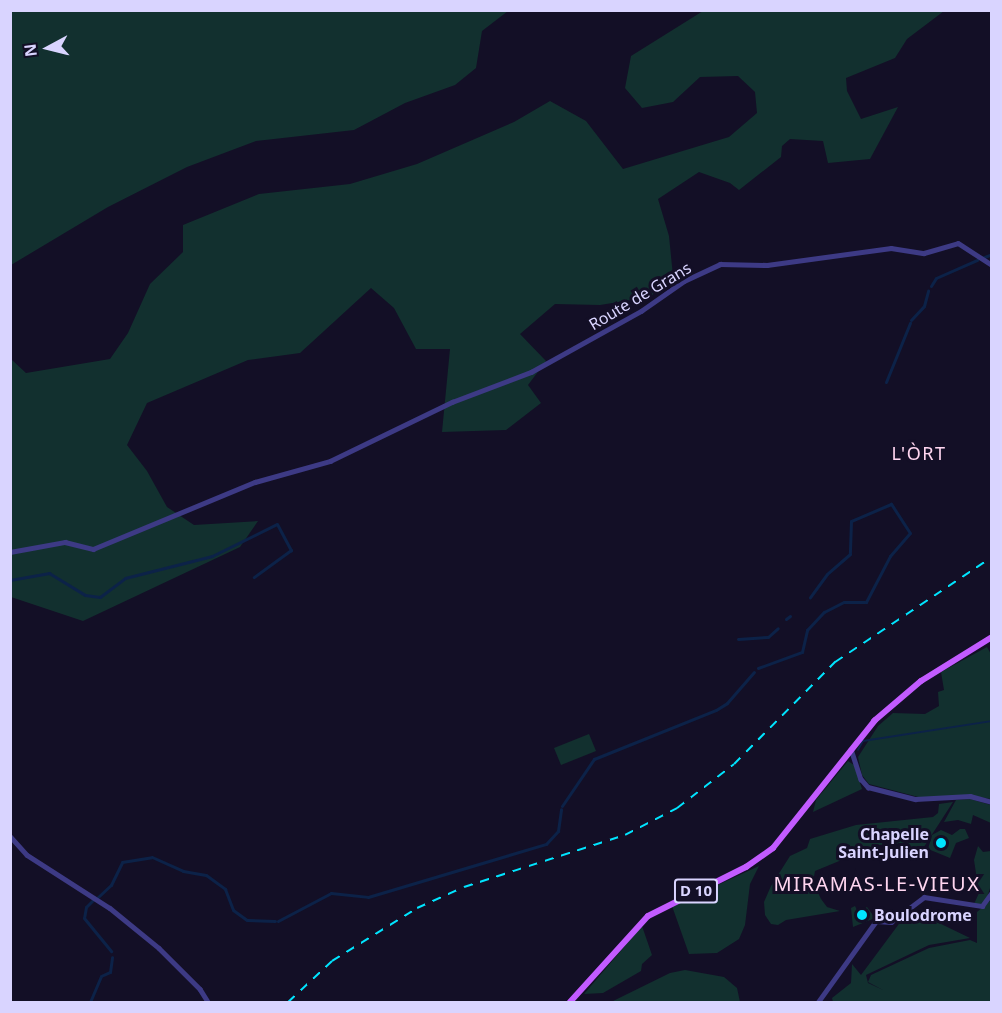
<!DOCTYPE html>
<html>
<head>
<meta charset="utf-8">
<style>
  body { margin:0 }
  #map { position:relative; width:1002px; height:1013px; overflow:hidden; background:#130f26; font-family:"Noto Sans",sans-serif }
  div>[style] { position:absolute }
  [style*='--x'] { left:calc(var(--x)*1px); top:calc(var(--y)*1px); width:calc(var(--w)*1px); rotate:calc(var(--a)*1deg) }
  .green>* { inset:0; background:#12302f }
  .stream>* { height:1.5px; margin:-0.75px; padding:0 0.75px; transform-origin:0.75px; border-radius:0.75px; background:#0c2248 }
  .canal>* { height:3px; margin:-1.5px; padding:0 1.5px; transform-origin:1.5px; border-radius:1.5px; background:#0c2248 }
  .minor>* { height:4.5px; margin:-2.25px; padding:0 2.25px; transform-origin:2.25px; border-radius:2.25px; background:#3d3a85 }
  .major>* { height:6px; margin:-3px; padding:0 3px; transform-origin:3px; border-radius:3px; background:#c25bff }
  .rail>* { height:1.5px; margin-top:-0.75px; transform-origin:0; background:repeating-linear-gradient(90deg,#00e5ff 0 9px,transparent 0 17px) }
  .dots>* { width:16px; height:16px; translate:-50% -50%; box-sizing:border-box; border:3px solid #130f26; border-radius:50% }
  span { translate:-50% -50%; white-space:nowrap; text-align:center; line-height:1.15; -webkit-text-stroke:6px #130f26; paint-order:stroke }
  .shield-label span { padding:2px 4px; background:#130f26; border:2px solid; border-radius:4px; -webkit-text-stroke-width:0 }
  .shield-label { font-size:15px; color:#d9d4ff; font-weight:700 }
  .street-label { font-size:16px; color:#d9d4ff }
  .poi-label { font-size:16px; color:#d9d4ff; font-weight:700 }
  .right { translate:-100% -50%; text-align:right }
  .left { translate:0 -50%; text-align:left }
  .neighbourhood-label { font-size:18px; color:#ffd6f0; letter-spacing:1.5px }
  .quarter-label { font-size:20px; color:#ffd6f0; letter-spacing:1.5px }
  .frame { position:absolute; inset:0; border:12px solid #d9d4ff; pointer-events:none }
  .north { position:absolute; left:18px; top:18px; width:60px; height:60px; -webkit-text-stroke:4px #130f26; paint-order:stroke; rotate:263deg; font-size:16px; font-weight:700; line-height:24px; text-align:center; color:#d9d4ff }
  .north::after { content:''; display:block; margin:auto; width:21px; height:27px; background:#d9d4ff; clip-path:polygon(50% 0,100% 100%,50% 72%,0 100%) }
</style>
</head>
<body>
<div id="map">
  <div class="green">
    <i style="clip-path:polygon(11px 10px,508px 10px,508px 11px,482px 31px,476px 68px,455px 85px,405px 103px,354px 130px,256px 141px,187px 167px,108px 207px,11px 265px)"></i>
    <i style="clip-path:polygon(703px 11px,944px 11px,907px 39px,895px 58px,846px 78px,847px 91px,861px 119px,898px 107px,870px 159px,828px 163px,823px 141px,790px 139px,782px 146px,781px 157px,739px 190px,730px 183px,699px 172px,658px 199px,669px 236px,673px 276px,650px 297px,600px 305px,555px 304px,520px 334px,546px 361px,528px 385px,541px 403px,506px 430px,442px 432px,450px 349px,416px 349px,394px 308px,371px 288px,300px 353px,248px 360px,147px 403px,127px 445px,147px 471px,167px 507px,194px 525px,258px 521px,240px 547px,83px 621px,11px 597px,11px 359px,26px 373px,110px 359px,128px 333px,150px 284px,183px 252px,183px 225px,259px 194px,350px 184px,417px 164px,514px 122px,550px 101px,586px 121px,623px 169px,729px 137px,757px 113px,755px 92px,738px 76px,700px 77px,673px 102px,642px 108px,625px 88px,631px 56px)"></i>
    <i style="clip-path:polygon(987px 647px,992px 656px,991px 799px,968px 795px,922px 798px,869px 784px,862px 775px,858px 757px,878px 726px,893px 713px,925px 714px,939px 706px,938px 692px,944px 690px,941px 672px)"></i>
    <i style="clip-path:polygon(589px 734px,596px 751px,561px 765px,554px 748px)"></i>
    <i style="clip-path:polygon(848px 761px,854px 765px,862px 789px,813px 812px,816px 800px)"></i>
    <i style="clip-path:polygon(970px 799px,991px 805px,991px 823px,973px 815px,971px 824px,958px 820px,944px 822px,956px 800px)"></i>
    <i style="clip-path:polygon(953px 802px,922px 850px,911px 851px,908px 843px,878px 845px,815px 871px,813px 882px,821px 899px,827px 907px,840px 911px,786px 920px,778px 925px,771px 924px,765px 915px,764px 902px,771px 886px,790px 856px,807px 848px,810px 839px,856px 825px,933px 817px,938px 813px,939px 804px)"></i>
    <i style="clip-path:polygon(960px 829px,965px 829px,969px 838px,956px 843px,950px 858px,928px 849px,932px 835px,941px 830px,952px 835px)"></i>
    <i style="clip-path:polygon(978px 846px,983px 852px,991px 851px,991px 885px,985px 904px,974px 904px,979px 893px,974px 860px)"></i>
    <i style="clip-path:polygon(759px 866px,750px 884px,745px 925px,739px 939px,717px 953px,689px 954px,672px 906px)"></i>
    <i style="clip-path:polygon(991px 900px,991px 1002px,833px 1002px,832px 998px,851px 983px,852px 964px,861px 975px,910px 909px,970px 938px,929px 945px,866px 975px,868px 983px,883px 990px,868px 982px,871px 975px,929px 948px,970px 940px,977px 943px,977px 912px)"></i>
    <i style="clip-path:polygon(855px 906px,858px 912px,867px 907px,875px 918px,853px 927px,851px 908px)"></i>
    <i style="clip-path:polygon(642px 926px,652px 955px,642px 964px,641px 971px,603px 993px,584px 994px)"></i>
    <i style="clip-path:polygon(685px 970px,724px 977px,737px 988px,740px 1002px,611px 1002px,670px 973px)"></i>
  </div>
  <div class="stream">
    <i style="--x:858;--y:750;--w:10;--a:-61"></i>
    <i style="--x:863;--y:741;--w:131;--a:-8.8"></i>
  </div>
  <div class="canal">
    <i style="--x:982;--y:258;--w:11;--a:-22"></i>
    <i style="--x:931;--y:286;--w:9;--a:-58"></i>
    <i style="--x:936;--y:278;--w:45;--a:-23.7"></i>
    <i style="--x:911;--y:320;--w:19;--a:-47"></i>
    <i style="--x:924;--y:306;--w:16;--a:-75"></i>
    <i style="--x:886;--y:382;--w:64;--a:-67.9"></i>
    <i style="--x:10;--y:580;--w:40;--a:-10"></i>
    <i style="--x:49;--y:573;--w:42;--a:31.4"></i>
    <i style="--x:85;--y:595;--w:15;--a:8"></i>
    <i style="--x:100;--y:597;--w:31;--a:-37"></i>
    <i style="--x:125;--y:578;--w:90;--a:-14.2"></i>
    <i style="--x:212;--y:556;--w:72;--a:-26.2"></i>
    <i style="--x:277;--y:524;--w:30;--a:62"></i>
    <i style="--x:291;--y:550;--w:46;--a:143.9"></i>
    <i style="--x:786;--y:619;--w:5;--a:-37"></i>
    <i style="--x:738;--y:639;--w:30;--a:-4"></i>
    <i style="--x:768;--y:637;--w:13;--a:-42"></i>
    <i style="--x:758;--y:668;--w:47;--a:-20"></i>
    <i style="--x:802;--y:652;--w:23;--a:-77"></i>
    <i style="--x:807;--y:630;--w:25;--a:-47"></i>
    <i style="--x:824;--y:612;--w:22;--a:-27"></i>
    <i style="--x:844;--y:602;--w:22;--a:0"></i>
    <i style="--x:866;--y:602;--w:52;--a:-62.4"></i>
    <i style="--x:890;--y:556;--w:30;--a:-49"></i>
    <i style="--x:910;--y:533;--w:35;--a:-123"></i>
    <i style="--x:891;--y:504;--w:43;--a:157"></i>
    <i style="--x:851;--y:521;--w:33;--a:92"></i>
    <i style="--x:850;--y:554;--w:30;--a:139"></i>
    <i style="--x:827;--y:574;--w:29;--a:126"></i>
    <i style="--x:562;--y:806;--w:57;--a:-55.8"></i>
    <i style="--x:594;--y:759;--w:131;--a:-21.9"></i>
    <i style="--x:716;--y:710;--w:13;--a:-32"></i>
    <i style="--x:727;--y:703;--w:41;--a:-48.9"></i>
    <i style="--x:98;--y:897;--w:18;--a:-43"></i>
    <i style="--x:111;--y:885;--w:25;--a:-64"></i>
    <i style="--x:122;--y:862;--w:30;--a:-9"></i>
    <i style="--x:152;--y:857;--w:34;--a:24"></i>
    <i style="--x:183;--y:871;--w:23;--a:10"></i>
    <i style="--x:206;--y:875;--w:24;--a:36"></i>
    <i style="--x:225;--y:889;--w:22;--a:69"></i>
    <i style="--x:233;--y:910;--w:17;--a:36"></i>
    <i style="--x:247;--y:920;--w:28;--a:2"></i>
    <i style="--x:94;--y:899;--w:11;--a:135"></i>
    <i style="--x:86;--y:907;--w:11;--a:100"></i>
    <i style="--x:84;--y:918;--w:43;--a:50.7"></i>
    <i style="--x:278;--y:921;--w:60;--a:-27.8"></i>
    <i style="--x:331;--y:893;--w:37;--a:6"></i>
    <i style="--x:368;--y:897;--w:186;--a:-16.6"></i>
    <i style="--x:546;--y:844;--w:18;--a:-47"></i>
    <i style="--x:558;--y:831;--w:22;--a:-82"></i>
    <i style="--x:90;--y:1002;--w:28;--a:-67"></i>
    <i style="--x:101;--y:976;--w:10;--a:-24"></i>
    <i style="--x:110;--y:972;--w:15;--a:-82"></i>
  </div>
  <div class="minor">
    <i style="--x:10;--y:552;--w:56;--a:-10.3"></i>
    <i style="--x:65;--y:542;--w:29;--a:14"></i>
    <i style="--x:93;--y:549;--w:175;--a:-22.5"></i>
    <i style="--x:255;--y:482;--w:78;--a:-15.6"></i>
    <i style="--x:330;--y:461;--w:136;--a:-25.8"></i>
    <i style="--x:452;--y:402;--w:85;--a:-20.8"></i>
    <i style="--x:531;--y:372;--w:126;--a:-29"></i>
    <i style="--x:641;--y:311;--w:52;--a:-34.9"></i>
    <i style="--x:684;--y:281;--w:40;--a:-25"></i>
    <i style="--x:720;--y:264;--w:47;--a:1.2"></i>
    <i style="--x:767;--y:265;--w:125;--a:-7.8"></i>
    <i style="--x:891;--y:248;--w:33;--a:9"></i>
    <i style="--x:924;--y:253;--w:35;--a:-16"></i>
    <i style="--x:958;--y:243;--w:40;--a:32.9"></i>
    <i style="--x:851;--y:749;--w:32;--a:72"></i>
    <i style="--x:861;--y:779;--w:11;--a:49"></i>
    <i style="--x:868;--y:787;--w:49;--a:14.3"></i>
    <i style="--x:915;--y:799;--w:55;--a:-3.1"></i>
    <i style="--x:970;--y:796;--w:23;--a:15"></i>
    <i style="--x:10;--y:836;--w:25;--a:48"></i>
    <i style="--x:27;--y:855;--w:98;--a:32.6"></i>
    <i style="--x:110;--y:908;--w:63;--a:39.2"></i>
    <i style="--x:159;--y:948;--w:58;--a:45"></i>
    <i style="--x:200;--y:989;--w:15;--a:58"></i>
    <i style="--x:818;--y:1002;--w:100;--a:-54.4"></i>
    <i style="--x:876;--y:921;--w:15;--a:4"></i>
    <i style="--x:891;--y:922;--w:41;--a:-37.1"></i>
    <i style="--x:924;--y:897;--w:59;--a:8.8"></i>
    <i style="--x:982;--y:906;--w:17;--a:-54"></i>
  </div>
  <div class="major">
    <i style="--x:874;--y:721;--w:62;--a:-40.4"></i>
    <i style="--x:921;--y:681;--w:84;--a:-31.8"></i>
    <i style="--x:570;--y:1002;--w:116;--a:-47.8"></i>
    <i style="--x:648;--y:916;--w:110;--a:-26.6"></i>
    <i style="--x:746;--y:867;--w:33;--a:-35"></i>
    <i style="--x:773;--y:848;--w:164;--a:-51.4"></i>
  </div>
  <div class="rail">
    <i style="--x:288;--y:1002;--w:60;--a:-43"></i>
    <i style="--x:332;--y:961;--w:100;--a:-31.9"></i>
    <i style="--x:417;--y:908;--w:51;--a:-24.1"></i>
    <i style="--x:464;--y:887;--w:169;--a:-17.9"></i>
    <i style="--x:625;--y:835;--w:59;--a:-27.4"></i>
    <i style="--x:677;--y:808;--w:72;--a:-37.7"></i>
    <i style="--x:734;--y:764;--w:144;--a:-45.3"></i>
    <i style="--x:835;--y:662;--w:189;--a:-33.8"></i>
  </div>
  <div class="dots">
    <i style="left:941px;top:843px;background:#00e5ff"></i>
    <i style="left:862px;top:915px;background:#00e5ff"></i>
  </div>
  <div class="shield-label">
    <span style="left:696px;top:891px">D 10</span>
  </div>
  <div class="street-label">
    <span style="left:640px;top:296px;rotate:-31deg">Route de Grans</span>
  </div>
  <div class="poi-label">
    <span class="right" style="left:929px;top:843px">Chapelle<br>Saint-Julien</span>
    <span class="left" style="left:874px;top:915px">Boulodrome</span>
  </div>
  <div class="neighbourhood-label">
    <span style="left:919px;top:453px">L'ÒRT</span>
  </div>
  <div class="quarter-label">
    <span style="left:877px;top:883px">MIRAMAS-LE-VIEUX</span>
  </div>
  <div class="frame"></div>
  <div class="north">N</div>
</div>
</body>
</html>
